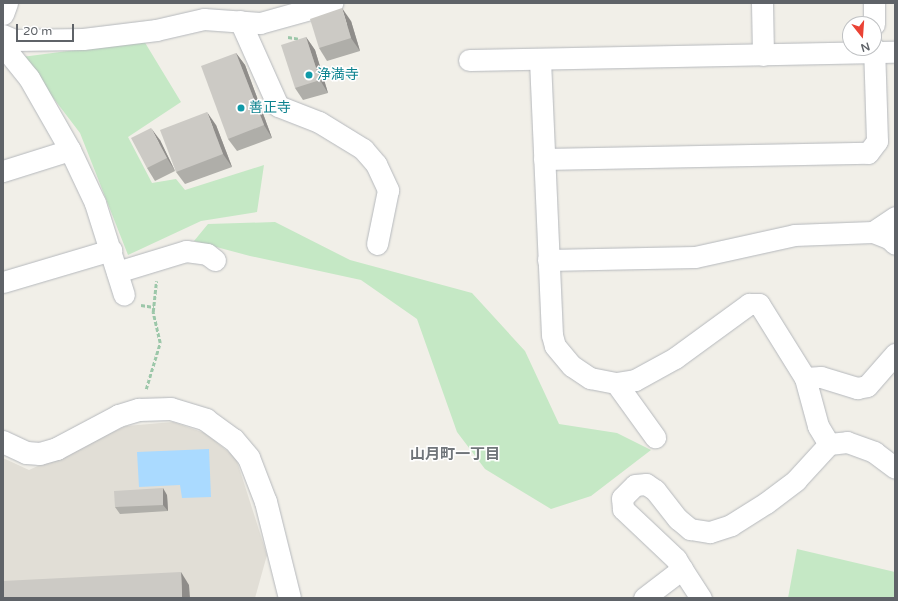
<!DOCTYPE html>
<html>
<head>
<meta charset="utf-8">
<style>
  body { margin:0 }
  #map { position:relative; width:898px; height:601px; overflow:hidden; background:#f1efe8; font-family:"Varela Round","Noto Sans JP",sans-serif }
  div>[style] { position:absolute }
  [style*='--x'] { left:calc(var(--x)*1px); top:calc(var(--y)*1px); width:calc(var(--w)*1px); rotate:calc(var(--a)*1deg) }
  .education>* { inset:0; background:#e1ded6 }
  .green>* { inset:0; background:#c5e8c5 }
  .water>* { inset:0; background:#aadaff }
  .path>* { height:2.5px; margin-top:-1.25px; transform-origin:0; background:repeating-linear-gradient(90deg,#9cc7a9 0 4px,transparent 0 6px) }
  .roads { filter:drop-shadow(0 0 1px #b5b8bc) drop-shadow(0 0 1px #b5b8bc) }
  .minor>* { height:21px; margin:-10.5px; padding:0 10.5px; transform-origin:10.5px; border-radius:10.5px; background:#fff }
  .tertiary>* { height:22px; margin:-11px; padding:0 11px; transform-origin:11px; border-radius:11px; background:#fff }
  .wall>* { inset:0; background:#afaea9 }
  .shaded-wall>* { inset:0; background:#8f8d8a }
  .building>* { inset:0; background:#cccac5 }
  .dots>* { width:11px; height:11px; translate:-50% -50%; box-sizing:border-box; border:2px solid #fff; border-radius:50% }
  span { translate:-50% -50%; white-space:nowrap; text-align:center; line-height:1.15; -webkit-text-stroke:3px #fff; paint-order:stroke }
  .culture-label { font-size:14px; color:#0d838f }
  .left { translate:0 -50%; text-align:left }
  .neighbourhood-label { font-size:15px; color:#70757a; font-weight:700 }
  .frame { position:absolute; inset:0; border:4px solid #5f6368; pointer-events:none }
  .north { position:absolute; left:842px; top:16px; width:40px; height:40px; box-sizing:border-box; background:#fff; border:1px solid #bfc1c3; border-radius:50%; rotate:163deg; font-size:11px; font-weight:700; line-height:16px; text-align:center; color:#5f6368 }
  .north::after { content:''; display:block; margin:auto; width:14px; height:18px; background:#ea4335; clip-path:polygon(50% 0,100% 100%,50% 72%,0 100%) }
  .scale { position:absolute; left:16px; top:24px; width:58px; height:18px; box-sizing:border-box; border:2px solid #5f6368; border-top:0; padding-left:5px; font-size:12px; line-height:14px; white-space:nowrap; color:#5f6368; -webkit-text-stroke:3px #fff; paint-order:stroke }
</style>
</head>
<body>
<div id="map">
  <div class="education">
    <i style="clip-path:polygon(173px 422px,205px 433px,236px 458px,267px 555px,255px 598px,3px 598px,3px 458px,29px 470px,126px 426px)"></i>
  </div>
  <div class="green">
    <i style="clip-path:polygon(144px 41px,181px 102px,128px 137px,152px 183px,176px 179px,185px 190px,264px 165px,257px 212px,201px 221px,128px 255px,80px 133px,22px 57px)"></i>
    <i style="clip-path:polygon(275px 222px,350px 260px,472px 293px,525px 351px,559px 424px,617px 433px,651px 450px,591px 496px,551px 509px,485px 469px,457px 432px,417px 319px,361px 280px,250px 256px,194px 241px,208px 224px)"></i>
    <i style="clip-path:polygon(797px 549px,895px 572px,895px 598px,788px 598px)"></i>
  </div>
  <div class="water">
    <i style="clip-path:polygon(209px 449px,211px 497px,182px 498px,180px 485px,139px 487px,137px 452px)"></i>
  </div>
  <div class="path">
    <i style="--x:288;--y:37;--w:12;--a:9"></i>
    <i style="--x:141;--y:305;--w:13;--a:9"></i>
    <i style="--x:146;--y:389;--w:48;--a:-73.1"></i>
    <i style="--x:160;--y:343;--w:32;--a:-103"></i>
    <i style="--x:153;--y:312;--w:31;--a:-84"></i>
  </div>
  <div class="roads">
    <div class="minor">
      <i style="--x:762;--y:3;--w:52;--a:88.9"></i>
      <i style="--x:874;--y:3;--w:21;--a:90"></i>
      <i style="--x:3;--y:14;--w:12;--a:-70"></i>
      <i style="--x:240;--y:21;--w:93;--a:65.9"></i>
      <i style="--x:278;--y:106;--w:44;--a:21.3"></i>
      <i style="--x:319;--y:122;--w:52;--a:31.5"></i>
      <i style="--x:363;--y:149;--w:20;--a:49"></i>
      <i style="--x:376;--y:164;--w:29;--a:65"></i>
      <i style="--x:388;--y:190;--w:55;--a:101.5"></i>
      <i style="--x:3;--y:35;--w:12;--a:24"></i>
      <i style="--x:14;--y:40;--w:69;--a:-0.8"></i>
      <i style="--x:83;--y:39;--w:74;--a:-7"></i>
      <i style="--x:156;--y:30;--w:49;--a:-12.9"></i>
      <i style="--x:204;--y:19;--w:56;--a:4.1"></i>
      <i style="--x:260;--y:23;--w:75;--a:-15.5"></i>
      <i style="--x:3;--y:46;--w:41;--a:50.9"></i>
      <i style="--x:29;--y:78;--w:83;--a:60.3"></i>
      <i style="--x:70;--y:150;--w:59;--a:64.7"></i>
      <i style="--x:95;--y:203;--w:96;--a:72.5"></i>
      <i style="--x:469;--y:60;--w:426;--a:-1.1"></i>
      <i style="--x:540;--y:60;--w:275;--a:87.5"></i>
      <i style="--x:552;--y:335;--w:11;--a:75"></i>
      <i style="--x:555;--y:346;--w:26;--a:50"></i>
      <i style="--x:572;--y:366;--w:22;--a:34"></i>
      <i style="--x:590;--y:378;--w:26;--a:11"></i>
      <i style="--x:616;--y:383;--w:19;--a:-9"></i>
      <i style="--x:635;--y:380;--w:46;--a:-28.8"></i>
      <i style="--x:675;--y:358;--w:92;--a:-36.1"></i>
      <i style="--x:749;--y:304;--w:10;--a:0"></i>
      <i style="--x:759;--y:304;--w:87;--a:58.1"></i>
      <i style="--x:805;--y:378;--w:50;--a:74.8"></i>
      <i style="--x:818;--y:426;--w:21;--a:59"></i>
      <i style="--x:544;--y:159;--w:324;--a:-1.1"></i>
      <i style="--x:868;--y:153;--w:15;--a:-53"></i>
      <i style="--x:877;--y:141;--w:93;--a:-91.8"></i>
      <i style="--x:3;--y:171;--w:70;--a:-17.4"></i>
      <i style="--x:873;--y:232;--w:27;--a:-34"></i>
      <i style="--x:548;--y:260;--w:147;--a:-1.2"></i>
      <i style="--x:695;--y:257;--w:101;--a:-12.5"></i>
      <i style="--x:794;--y:235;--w:79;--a:-2.2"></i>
      <i style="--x:873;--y:232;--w:17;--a:21"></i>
      <i style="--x:889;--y:238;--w:8;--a:45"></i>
      <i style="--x:117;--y:272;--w:72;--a:-16.9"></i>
      <i style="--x:186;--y:251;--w:21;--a:8"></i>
      <i style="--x:207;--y:254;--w:10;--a:37"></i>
      <i style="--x:3;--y:282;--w:113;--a:-16.5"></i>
      <i style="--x:805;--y:378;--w:16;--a:-4"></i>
      <i style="--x:821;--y:377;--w:38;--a:17"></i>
      <i style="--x:857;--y:388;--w:10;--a:-11"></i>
      <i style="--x:867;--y:386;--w:43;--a:-48.8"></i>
      <i style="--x:616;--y:383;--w:67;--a:54.2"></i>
      <i style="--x:682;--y:569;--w:35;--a:57"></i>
      <i style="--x:644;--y:598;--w:48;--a:-37.3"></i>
      <i style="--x:682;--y:569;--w:12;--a:-121"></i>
      <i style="--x:676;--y:559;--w:73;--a:-136.7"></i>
      <i style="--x:623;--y:509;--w:11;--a:-95"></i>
      <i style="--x:622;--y:498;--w:18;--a:-45"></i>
      <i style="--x:635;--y:485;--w:11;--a:-5"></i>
      <i style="--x:646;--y:484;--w:11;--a:34"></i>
      <i style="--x:655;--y:490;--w:37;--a:52"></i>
      <i style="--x:678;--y:519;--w:16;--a:40"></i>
      <i style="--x:690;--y:529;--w:20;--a:9"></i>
      <i style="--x:710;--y:532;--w:22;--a:-18"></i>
      <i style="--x:731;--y:525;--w:41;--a:-32.2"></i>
      <i style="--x:766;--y:503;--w:38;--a:-37"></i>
      <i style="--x:796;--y:480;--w:49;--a:-47.5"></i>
      <i style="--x:829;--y:444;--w:18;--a:-6"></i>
      <i style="--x:847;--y:442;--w:29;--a:20"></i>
      <i style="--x:874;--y:452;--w:26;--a:37"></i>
    </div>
    <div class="tertiary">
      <i style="--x:3;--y:442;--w:26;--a:25"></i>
      <i style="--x:27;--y:453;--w:13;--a:4"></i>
      <i style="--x:40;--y:454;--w:18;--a:-16"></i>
      <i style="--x:57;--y:449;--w:70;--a:-28"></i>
      <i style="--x:119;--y:416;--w:21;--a:-17"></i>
      <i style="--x:139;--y:410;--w:32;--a:-2"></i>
      <i style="--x:171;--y:409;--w:37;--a:17"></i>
      <i style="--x:206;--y:420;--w:34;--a:36"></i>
      <i style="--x:234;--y:440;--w:23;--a:50"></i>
      <i style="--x:249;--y:458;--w:47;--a:68.9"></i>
      <i style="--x:266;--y:502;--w:99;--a:76"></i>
    </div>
  </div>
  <div class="wall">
    <i style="clip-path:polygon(351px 21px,360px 51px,327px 61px,319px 48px)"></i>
    <i style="clip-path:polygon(306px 37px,315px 50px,328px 93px,303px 100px,295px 88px)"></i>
    <i style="clip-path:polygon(236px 53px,245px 65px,272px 138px,237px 151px,228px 139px)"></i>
    <i style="clip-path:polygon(216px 125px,232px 167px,185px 184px,176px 172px)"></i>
    <i style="clip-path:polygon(160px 140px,175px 171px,155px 181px,147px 168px)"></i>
    <i style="clip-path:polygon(167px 495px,168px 511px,120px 514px,115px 507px)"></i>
  </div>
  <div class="shaded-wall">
    <i style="clip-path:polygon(342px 8px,351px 21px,360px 51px,351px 38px)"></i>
    <i style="clip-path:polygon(306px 37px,315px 50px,328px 93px,320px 80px)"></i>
    <i style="clip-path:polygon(236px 53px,245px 65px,272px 138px,264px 125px)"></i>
    <i style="clip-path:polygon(207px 112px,216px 125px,232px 167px,223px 154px)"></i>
    <i style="clip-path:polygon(151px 128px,160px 140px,175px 171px,167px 158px)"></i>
    <i style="clip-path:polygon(163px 488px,167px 495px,168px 511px,163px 505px)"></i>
    <i style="clip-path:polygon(181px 572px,189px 585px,190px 598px,182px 598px)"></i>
  </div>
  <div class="building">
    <i style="clip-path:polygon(342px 8px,351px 38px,319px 48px,310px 19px)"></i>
    <i style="clip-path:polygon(306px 37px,320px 80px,295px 88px,281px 45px)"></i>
    <i style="clip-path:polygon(236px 53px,264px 125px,228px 139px,201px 66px)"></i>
    <i style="clip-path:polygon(207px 112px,223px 154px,176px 172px,160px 130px)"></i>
    <i style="clip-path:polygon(151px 128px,167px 158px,147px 168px,131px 138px)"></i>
    <i style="clip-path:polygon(163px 488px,163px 505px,115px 507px,114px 491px)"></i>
    <i style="clip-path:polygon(181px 572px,182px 598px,3px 598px,3px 581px)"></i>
  </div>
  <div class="dots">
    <i style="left:309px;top:75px;background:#0f9aa8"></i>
    <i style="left:241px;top:108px;background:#0f9aa8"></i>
  </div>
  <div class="culture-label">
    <span class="left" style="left:317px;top:75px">浄満寺</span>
    <span class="left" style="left:249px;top:108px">善正寺</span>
  </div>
  <div class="neighbourhood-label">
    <span style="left:455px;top:455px">山月町一丁目</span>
  </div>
  <div class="frame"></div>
  <div class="north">N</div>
  <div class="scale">20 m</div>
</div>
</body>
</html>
